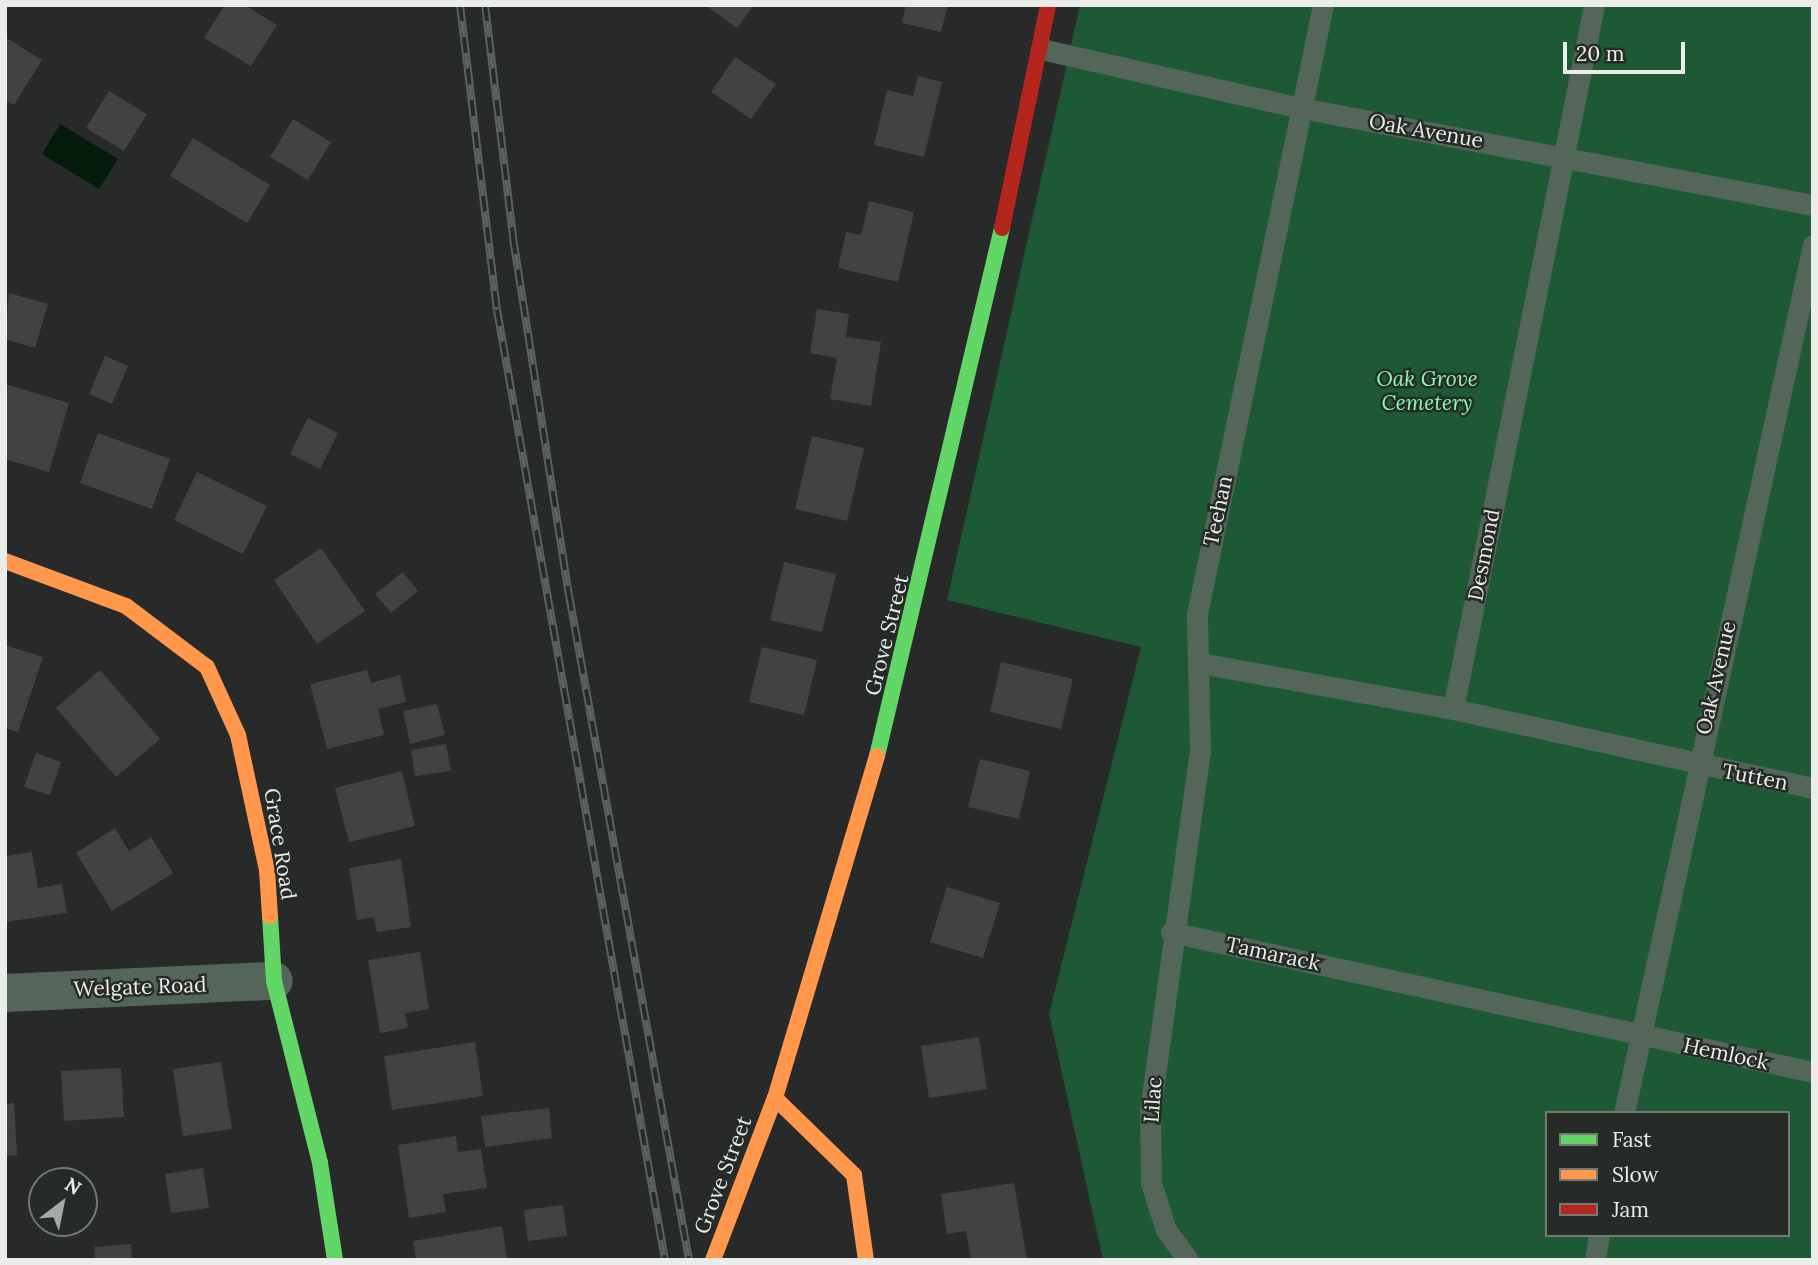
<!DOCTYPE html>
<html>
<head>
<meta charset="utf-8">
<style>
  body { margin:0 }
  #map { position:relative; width:1818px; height:1265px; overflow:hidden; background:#272a28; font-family:Lora,serif }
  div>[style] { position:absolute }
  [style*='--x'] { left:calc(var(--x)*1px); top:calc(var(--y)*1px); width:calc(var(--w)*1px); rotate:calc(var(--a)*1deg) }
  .green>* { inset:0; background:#1d5935 }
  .water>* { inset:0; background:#041b0b }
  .building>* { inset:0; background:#414342 }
  .lane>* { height:21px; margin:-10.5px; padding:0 10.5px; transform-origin:10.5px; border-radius:10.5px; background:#546559 }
  .street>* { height:38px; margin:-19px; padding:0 19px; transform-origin:19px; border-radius:19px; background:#546559 }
  .fast>* { height:16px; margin:-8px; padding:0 8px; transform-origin:8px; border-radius:8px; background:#63d668 }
  .slow>* { height:16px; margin:-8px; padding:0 8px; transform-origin:8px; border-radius:8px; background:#ff974d }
  .jam>* { height:16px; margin:-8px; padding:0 8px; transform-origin:8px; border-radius:8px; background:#b3261e }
  .rail>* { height:8px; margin-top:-4px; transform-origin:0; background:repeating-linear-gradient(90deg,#262b27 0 16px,#5a625d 0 32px); box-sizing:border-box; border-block:2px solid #5a625d }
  span { translate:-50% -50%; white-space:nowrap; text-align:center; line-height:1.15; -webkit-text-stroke:5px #262b27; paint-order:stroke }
  .street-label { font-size:21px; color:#eaedea }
  .park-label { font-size:21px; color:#84fdad; font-style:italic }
  .frame { position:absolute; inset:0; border:7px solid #eaedea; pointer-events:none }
  .legend { position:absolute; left:1545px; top:1111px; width:245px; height:126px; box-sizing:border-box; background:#262b27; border:2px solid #747975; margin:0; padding:9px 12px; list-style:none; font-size:21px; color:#eaedea }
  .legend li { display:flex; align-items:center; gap:14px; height:35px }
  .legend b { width:35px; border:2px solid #747975 }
  .north { position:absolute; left:28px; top:1167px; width:70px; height:70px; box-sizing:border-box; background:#262b27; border:2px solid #747975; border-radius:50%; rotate:32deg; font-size:19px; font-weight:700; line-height:28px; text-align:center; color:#eaedea }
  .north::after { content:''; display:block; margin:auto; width:24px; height:32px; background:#a6a9a6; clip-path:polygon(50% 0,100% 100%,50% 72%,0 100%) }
  .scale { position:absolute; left:1563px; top:42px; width:122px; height:32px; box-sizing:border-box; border:4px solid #eaedea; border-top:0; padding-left:9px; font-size:21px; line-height:24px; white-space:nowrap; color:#eaedea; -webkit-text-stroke:5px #262b27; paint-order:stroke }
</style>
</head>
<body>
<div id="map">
  <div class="green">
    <i style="clip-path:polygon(evenodd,1080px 5px,1813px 5px,1813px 1260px,1103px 1260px,1049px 1014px,1141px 647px,947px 600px,1080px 5px,1547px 1113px,1788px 1113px,1788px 1235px,1547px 1235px,1547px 1113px)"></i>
  </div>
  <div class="water">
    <i style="clip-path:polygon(60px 124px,118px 159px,99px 189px,42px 154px)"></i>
  </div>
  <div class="building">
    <i style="clip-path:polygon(225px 5px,245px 5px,277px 25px,251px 66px,204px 38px)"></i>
    <i style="clip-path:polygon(705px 5px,754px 5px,737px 28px)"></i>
    <i style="clip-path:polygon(906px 5px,948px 5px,941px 32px,902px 23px)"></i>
    <i style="clip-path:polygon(5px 37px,42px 60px,14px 105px,5px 100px)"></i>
    <i style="clip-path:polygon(735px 57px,776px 84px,751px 119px,711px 92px)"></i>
    <i style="clip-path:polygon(918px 76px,942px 82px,924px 157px,874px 145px,887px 90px,913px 96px)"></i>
    <i style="clip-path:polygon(109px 91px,147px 114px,124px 151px,86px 128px)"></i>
    <i style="clip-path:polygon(293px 119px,331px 142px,308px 180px,270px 157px)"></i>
    <i style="clip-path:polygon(193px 138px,270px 185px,247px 223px,170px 176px)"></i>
    <i style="clip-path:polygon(869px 201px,914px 212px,898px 282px,838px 268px,846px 232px,861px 235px)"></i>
    <i style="clip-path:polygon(9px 293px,48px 304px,35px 348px,5px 339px)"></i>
    <i style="clip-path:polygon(817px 309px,849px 314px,846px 337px,881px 342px,871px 406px,830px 399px,837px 358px,810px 353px)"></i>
    <i style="clip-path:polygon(105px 356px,128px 366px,112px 404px,89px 394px)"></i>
    <i style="clip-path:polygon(5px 384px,69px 403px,49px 472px,5px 459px)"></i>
    <i style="clip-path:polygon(308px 418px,338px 433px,320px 469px,290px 454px)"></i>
    <i style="clip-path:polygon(98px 433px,170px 459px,152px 509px,80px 483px)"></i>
    <i style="clip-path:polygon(812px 436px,864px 448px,847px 521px,795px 509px)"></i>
    <i style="clip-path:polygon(197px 472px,267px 506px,243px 554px,174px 520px)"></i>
    <i style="clip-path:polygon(321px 548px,365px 611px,317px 644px,274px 580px)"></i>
    <i style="clip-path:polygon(784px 562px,836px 574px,822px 632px,770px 620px)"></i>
    <i style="clip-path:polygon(403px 572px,418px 591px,391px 613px,375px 594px)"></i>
    <i style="clip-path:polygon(5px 645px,43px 657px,18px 732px,5px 728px)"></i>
    <i style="clip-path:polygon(762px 647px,817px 660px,804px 715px,749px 702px)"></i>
    <i style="clip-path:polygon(1001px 662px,1073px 679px,1061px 729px,990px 712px)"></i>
    <i style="clip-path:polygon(100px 670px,160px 739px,116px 777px,56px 708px)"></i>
    <i style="clip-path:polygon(367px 670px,371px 683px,400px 675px,406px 702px,378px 709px,384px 735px,327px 749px,310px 684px)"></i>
    <i style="clip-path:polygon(437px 704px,445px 735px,410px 744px,403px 711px)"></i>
    <i style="clip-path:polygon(446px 744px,451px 771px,415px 776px,411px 750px)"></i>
    <i style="clip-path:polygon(36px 753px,61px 762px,50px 795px,24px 787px)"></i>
    <i style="clip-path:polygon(980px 759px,1030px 771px,1019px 819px,968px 807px)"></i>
    <i style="clip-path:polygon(402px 771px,415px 826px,349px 842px,335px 788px)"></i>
    <i style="clip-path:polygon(115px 828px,129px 851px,151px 837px,173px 873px,112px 911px,76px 853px)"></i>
    <i style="clip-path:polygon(32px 852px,38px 888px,62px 884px,67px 913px,5px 922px,5px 856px)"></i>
    <i style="clip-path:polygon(401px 859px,411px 927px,377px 932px,374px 917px,357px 920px,349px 868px)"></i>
    <i style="clip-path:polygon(947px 887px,1000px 903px,983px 958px,930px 942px)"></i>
    <i style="clip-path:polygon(420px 952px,429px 1009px,405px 1013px,408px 1028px,380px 1033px,368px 960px)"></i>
    <i style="clip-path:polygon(979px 1037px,987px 1089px,929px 1098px,921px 1046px)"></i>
    <i style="clip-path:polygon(475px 1042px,483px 1096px,392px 1110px,384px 1056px)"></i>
    <i style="clip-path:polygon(221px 1062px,232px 1129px,183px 1136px,173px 1069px)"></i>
    <i style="clip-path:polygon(121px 1068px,124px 1117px,64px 1121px,61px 1071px)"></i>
    <i style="clip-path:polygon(14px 1103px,17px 1155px,5px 1156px,5px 1104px)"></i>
    <i style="clip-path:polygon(549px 1108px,552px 1138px,485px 1147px,481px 1116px)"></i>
    <i style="clip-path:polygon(456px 1136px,458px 1152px,481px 1149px,487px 1188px,443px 1194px,446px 1212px,409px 1218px,398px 1145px)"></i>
    <i style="clip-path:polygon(203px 1168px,209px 1208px,171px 1213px,165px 1174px)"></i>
    <i style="clip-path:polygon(1014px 1183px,1027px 1260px,971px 1260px,966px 1231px,947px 1234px,941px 1194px)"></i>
    <i style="clip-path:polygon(563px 1205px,567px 1236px,528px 1241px,524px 1210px)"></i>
    <i style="clip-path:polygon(502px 1226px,507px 1260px,416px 1260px,413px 1241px)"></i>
    <i style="clip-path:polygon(131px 1244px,132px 1260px,95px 1260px,94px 1247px)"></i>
  </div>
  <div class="lane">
    <i style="--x:1041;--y:49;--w:267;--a:12.8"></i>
    <i style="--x:1301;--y:108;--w:521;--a:10.73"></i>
    <i style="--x:1200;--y:663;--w:257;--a:10.3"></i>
    <i style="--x:1453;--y:709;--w:369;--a:12.4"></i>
    <i style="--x:1453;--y:709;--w:718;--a:-78.67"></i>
    <i style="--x:1171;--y:932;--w:657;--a:12.3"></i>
    <i style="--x:1624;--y:1113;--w:888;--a:-77.72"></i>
    <i style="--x:1188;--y:1260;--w:37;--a:-126"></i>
    <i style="--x:1166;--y:1230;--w:49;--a:-107.7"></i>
    <i style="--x:1151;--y:1183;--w:72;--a:-90.8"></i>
    <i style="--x:1150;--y:1111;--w:363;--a:-82.1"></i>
    <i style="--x:1200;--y:751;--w:137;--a:-91.3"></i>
    <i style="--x:1197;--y:614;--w:622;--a:-78.31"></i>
    <i style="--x:1595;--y:1260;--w:25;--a:-81"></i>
  </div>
  <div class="street">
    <i style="--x:5;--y:993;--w:269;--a:-2.6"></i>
  </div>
  <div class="fast">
    <i style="--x:877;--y:756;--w:543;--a:-76.68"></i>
    <i style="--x:270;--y:916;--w:65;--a:86.5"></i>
    <i style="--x:274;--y:981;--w:188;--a:75.8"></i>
    <i style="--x:320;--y:1163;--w:98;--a:81.2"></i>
  </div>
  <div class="slow">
    <i style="--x:5;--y:561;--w:129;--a:20.4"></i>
    <i style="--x:126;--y:606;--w:101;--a:37"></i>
    <i style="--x:207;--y:667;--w:75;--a:65.5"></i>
    <i style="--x:238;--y:735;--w:138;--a:77.9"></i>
    <i style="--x:267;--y:870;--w:46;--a:86.3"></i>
    <i style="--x:775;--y:1098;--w:110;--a:44.3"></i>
    <i style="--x:854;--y:1175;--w:86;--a:82"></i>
    <i style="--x:713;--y:1260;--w:173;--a:-69.1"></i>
    <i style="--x:775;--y:1098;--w:357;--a:-73.4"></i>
  </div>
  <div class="jam">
    <i style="--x:1002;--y:228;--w:228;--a:-78.3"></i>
  </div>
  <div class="rail">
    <i style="--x:460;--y:5;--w:307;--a:83.1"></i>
    <i style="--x:497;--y:310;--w:965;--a:79.97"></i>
    <i style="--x:485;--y:5;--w:235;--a:83.1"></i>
    <i style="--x:513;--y:238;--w:361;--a:81.1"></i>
    <i style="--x:569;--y:595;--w:676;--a:79.77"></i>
  </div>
  <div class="street-label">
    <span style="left:1426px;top:131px;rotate:10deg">Oak Avenue</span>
    <span style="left:1218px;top:511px;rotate:-78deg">Teehan</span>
    <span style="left:1484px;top:555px;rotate:-79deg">Desmond</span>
    <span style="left:887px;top:635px;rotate:-76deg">Grove Street</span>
    <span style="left:1716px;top:678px;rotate:-77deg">Oak Avenue</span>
    <span style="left:1755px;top:777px;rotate:11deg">Tutten</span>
    <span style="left:280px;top:844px;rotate:81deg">Grace Road</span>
    <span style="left:1273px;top:954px;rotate:12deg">Tamarack</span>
    <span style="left:140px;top:987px;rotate:-2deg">Welgate Road</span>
    <span style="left:1726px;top:1054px;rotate:12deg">Hemlock</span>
    <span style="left:1153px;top:1100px;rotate:-86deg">Lilac</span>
    <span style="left:723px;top:1175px;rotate:-69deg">Grove Street</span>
  </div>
  <div class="park-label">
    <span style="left:1427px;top:391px">Oak Grove<br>Cemetery</span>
  </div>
  <div class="frame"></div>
  <ul class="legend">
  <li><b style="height:9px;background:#63d668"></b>Fast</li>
  <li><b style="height:9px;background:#ff974d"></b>Slow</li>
  <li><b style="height:9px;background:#b3261e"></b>Jam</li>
  </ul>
  <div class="north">N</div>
  <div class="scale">20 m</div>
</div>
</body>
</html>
